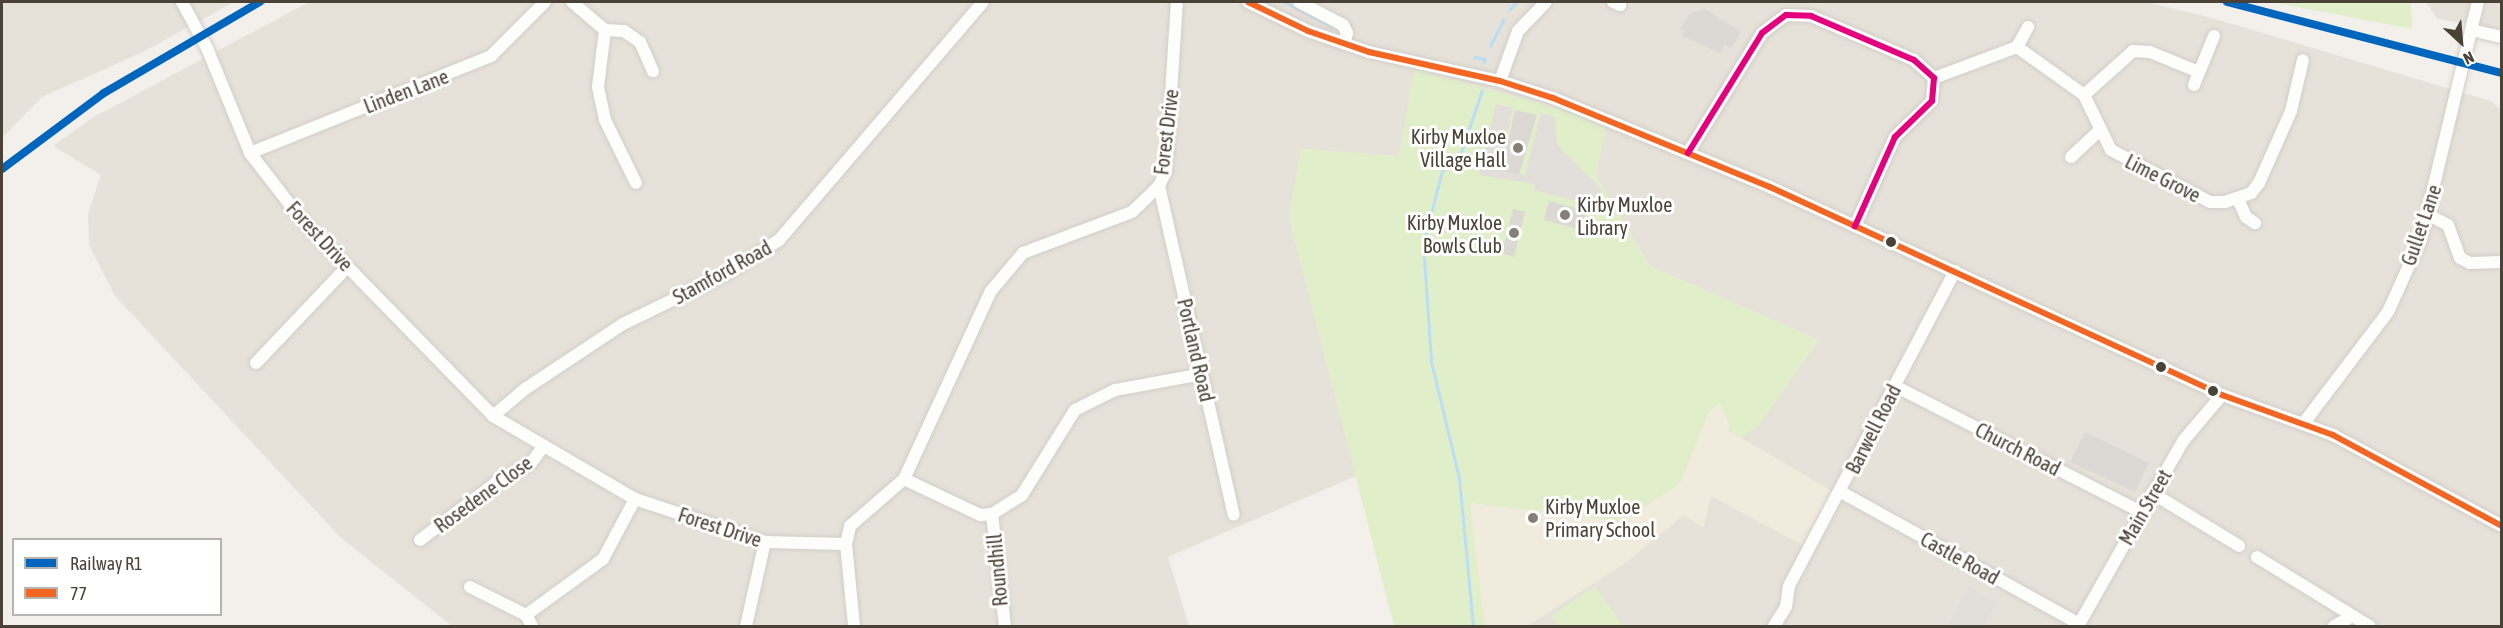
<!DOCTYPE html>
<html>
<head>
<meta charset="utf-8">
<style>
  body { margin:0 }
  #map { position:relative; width:2503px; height:628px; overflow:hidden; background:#f3f0ec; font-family:"Asap Condensed",sans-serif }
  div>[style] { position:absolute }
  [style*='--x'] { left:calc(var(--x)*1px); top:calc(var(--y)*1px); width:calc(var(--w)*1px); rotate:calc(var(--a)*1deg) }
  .residential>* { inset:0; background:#e7e2d9 }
  .education>* { inset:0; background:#f1ebde }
  .green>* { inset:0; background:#e1eeca }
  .parking>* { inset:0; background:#e2dfdb }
  .stream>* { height:3px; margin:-1.5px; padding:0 1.5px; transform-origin:1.5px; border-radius:1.5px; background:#badef3 }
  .building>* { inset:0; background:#dcd9d4 }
  .roads { filter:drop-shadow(0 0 2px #d1cec9) drop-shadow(0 0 2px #d1cec9) }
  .minor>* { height:12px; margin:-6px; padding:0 6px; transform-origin:6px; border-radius:6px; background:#fdfdfc }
  .bus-1>* { height:6px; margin:-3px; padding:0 3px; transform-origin:3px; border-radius:3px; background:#f26522 }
  .bus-2>* { height:6px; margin:-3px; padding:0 3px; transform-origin:3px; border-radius:3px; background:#e5007d }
  .rail-1>* { height:8px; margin:-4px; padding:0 4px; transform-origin:4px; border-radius:4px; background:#0065bd }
  .dots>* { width:16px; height:16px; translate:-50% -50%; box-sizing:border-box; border:3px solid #fff; border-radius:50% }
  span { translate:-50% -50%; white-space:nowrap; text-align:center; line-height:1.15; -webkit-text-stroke:6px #fff; paint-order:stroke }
  .street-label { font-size:20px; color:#4a4236 }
  .poi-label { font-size:20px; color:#4a4236 }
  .right { translate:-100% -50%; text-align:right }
  .left { translate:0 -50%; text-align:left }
  .frame { position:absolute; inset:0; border:3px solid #4a4236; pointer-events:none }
  .legend { position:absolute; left:12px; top:538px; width:210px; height:78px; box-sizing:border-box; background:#fff; border:2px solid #b7b3af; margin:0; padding:8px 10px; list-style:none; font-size:18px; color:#4a4236 }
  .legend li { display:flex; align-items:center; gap:12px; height:30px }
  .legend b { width:30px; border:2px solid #b7b3af }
  .north { position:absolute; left:2431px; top:12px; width:60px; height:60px; -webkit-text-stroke:4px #fff; paint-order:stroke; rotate:154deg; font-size:16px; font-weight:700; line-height:24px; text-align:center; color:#4a4236 }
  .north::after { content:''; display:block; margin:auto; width:21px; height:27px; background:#4a4236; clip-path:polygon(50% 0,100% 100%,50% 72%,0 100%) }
</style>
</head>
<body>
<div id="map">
  <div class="residential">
    <i style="clip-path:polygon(2px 2px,234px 2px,143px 52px,42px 97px,2px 138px)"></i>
    <i style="clip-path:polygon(309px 2px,2146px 2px,2212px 18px,2491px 101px,2501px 110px,2501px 626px,1485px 626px,1819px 340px,1650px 266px,1596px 177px,1606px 121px,1415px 69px,1399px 156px,1301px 149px,1289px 217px,1356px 476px,1168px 557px,1189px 626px,452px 626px,341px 538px,115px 296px,89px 245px,88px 214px,101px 175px,53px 146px,92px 118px)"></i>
    <i style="clip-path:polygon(2426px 2px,2501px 2px,2501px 30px,2437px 19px)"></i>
  </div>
  <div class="education">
    <i style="clip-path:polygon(1720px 404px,1730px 425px,1728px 430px,1832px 491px,1804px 546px,1711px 496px,1703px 528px,1684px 515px,1624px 564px,1527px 626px,1485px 626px,1470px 503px,1622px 522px,1680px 483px,1710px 410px)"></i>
  </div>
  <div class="green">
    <i style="clip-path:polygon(2271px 2px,2411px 2px,2412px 29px,2392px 25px)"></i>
    <i style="clip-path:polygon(1414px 69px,1607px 121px,1596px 177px,1650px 266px,1819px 340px,1758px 427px,1740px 437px,1728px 430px,1730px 425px,1720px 404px,1710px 410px,1680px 483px,1622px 522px,1470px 503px,1485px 626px,1394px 626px,1289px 217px,1301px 149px,1399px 156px)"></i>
    <i style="clip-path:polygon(1595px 586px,1623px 626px,1559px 626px,1552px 616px)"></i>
  </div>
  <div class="parking">
    <i style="clip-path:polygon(1496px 104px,1513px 108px,1500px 170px,1525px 175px,1541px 113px,1555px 117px,1557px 144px,1602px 190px,1593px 205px,1534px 190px,1535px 184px,1479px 175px)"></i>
    <i style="clip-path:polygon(1969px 587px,1997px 603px,1984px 626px,1947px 626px)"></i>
  </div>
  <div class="stream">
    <i style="--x:1285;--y:2;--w:53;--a:28"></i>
    <i style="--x:1509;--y:10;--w:11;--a:-49"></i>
    <i style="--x:1490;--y:46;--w:30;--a:-63"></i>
    <i style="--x:1474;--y:57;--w:11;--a:10"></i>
    <i style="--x:1485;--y:59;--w:4;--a:117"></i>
    <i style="--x:1473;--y:626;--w:149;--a:-95.4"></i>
    <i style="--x:1459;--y:478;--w:120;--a:-103.5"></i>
    <i style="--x:1431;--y:361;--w:116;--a:-93.9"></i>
    <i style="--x:1423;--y:245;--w:76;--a:-75.6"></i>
    <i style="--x:1442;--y:171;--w:27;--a:-45"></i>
    <i style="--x:1461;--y:152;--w:65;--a:-71.3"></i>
  </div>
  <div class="building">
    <i style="clip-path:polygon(1705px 9px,1741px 32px,1731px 49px,1725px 45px,1720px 53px,1682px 36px,1684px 31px,1680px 29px,1690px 13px)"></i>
    <i style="clip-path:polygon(1515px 110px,1537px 115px,1519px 175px,1504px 171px,1503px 164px)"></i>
    <i style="clip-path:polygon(1549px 201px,1587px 211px,1582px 230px,1544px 220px)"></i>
    <i style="clip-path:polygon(1513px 209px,1525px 212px,1514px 257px,1502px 253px)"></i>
    <i style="clip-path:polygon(2085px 432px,2149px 463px,2135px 492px,2070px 462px)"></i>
  </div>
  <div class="roads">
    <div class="minor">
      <i style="--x:182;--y:2;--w:52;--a:61.5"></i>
      <i style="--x:207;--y:48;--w:113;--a:67.7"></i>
      <i style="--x:250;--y:153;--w:83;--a:52.3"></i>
      <i style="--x:301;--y:219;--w:275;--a:45.7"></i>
      <i style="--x:493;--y:416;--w:164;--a:30.3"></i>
      <i style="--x:635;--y:499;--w:137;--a:18.3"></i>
      <i style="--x:765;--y:542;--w:81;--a:1.4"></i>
      <i style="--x:846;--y:544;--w:18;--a:-77"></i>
      <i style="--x:850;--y:526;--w:72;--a:-41"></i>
      <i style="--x:904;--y:479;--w:207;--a:-65.2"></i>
      <i style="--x:991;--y:291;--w:50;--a:-49.9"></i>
      <i style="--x:1023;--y:253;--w:116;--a:-20.6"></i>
      <i style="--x:1132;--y:212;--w:37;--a:-44"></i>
      <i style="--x:1159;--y:186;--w:17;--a:-65"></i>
      <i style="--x:1166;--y:171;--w:169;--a:-86.3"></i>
      <i style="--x:572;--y:2;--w:43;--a:40.3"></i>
      <i style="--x:605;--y:30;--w:19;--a:3"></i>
      <i style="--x:624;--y:31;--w:19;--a:35"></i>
      <i style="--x:640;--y:42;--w:32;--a:66"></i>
      <i style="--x:1248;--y:2;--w:67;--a:25.8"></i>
      <i style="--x:1308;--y:31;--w:65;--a:19"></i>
      <i style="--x:1369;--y:52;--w:134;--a:12.5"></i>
      <i style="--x:1500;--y:81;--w:56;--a:17.8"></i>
      <i style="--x:1553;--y:98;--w:235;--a:22.3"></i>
      <i style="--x:1770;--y:187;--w:498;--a:24.7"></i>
      <i style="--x:2222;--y:395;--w:118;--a:19.8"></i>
      <i style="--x:2333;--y:435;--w:192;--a:28.3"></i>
      <i style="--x:1299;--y:2;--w:50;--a:27.6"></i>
      <i style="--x:1343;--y:25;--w:9;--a:63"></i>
      <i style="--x:1347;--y:33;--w:11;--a:105"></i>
      <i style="--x:1613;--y:2;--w:8;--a:23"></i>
      <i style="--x:605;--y:30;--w:57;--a:97"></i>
      <i style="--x:598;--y:87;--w:34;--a:78"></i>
      <i style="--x:605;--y:120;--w:70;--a:63.8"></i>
      <i style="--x:2471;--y:30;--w:29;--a:-76"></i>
      <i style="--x:2017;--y:47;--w:23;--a:-61"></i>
      <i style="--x:1934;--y:78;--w:89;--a:-20.5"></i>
      <i style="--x:2017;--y:47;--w:82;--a:35.6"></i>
      <i style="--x:2084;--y:95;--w:61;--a:63.9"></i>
      <i style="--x:2111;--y:150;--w:112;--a:27.7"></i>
      <i style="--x:2210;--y:202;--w:15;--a:0"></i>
      <i style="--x:2225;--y:202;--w:28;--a:-19"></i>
      <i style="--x:2251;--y:193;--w:13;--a:-51"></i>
      <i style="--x:2259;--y:183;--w:79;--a:-66"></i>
      <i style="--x:2291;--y:111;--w:52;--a:-76.8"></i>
      <i style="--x:1500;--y:81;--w:53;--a:-70.2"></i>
      <i style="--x:1518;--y:31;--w:40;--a:-46"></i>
      <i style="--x:2194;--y:85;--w:53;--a:-67.8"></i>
      <i style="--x:2084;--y:95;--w:66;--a:-41.9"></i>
      <i style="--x:2133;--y:51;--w:17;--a:3"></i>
      <i style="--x:2150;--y:52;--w:53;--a:22.2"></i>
      <i style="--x:250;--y:153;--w:260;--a:-21.9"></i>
      <i style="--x:491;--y:56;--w:76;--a:-45"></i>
      <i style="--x:1688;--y:153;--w:141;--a:-58.3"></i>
      <i style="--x:1762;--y:33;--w:30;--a:-37"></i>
      <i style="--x:1786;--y:15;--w:25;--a:2"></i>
      <i style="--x:1811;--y:16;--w:112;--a:23.1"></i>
      <i style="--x:1914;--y:60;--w:27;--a:42"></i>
      <i style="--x:1934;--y:78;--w:23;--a:95"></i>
      <i style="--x:1932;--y:101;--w:52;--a:135.8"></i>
      <i style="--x:1895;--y:137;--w:98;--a:114.2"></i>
      <i style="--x:2071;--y:157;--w:38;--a:-43"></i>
      <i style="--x:1159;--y:186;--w:337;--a:77.2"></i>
      <i style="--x:2238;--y:199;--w:20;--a:66"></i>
      <i style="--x:2246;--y:217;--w:11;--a:34"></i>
      <i style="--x:2429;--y:215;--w:21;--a:28"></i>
      <i style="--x:2448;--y:225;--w:35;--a:70"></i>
      <i style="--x:2460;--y:258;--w:11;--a:27"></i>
      <i style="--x:2470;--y:263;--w:32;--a:-2"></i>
      <i style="--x:256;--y:363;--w:132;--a:-46.5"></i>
      <i style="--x:1895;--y:386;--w:276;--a:27.1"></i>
      <i style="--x:493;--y:416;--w:42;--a:-40.2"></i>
      <i style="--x:525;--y:389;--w:118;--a:-33.6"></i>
      <i style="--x:623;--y:324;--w:117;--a:-25.9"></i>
      <i style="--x:728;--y:273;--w:61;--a:-32.9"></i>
      <i style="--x:779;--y:240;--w:313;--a:-49.4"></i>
      <i style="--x:2303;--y:424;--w:141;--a:-52.8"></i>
      <i style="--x:2388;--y:312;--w:80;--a:-65.7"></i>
      <i style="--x:2421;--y:239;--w:215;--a:-76.5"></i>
      <i style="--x:2471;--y:30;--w:32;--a:13"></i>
      <i style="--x:904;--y:479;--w:84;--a:25.3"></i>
      <i style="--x:980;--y:515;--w:12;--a:-5"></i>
      <i style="--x:992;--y:514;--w:36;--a:-32"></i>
      <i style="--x:1022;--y:495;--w:100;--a:-58.1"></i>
      <i style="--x:1075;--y:410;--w:45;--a:-26.6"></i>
      <i style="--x:1115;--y:390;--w:88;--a:-10.4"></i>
      <i style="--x:1841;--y:492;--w:272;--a:29"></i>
      <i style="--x:2152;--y:493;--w:102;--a:31.3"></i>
      <i style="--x:992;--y:514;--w:113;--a:83.4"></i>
      <i style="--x:420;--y:540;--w:96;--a:-37"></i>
      <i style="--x:497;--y:482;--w:39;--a:-29"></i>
      <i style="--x:531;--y:463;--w:21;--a:-53"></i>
      <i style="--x:846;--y:544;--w:82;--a:84.4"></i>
      <i style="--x:2257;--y:557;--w:132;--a:31.6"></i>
      <i style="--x:470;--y:587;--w:63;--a:26.6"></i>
      <i style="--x:526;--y:615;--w:95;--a:-36"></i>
      <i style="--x:603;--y:559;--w:68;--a:-61.9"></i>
      <i style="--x:526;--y:615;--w:13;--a:61"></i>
      <i style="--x:746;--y:626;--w:86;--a:-77.3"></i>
      <i style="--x:1774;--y:626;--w:22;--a:-58"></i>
      <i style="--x:1786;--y:607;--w:21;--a:-82"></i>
      <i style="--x:1789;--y:586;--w:356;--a:-62.2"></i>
      <i style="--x:2078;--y:626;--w:213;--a:-60.4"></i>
      <i style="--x:2183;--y:441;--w:60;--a:-49.7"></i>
      <i style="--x:2334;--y:626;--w:17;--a:-28"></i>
    </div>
  </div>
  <div class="bus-1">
    <i style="--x:1248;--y:2;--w:67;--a:25.8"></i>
    <i style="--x:1308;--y:31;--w:65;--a:19"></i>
    <i style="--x:1369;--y:52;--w:134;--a:12.5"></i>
    <i style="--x:1500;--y:81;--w:56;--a:17.8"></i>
    <i style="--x:1553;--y:98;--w:235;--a:22.3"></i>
    <i style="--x:1770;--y:187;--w:498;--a:24.7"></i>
    <i style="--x:2222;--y:395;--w:118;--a:19.8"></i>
    <i style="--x:2333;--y:435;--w:192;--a:28.3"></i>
  </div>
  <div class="bus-2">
    <i style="--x:1688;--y:153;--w:141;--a:-58.3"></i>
    <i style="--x:1762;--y:33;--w:30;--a:-37"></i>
    <i style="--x:1786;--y:15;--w:25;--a:2"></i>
    <i style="--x:1811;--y:16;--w:112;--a:23.1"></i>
    <i style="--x:1914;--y:60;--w:27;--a:42"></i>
    <i style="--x:1934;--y:78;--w:23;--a:95"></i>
    <i style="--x:1932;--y:101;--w:52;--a:135.8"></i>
    <i style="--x:1895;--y:137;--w:98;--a:114.2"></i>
  </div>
  <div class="rail-1">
    <i style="--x:2227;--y:2;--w:284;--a:14.5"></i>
    <i style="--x:2;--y:169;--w:127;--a:-36.7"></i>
    <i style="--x:104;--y:93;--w:181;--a:-30.3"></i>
  </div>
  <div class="dots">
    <i style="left:1518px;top:148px;background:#857f76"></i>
    <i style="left:1565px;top:215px;background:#857f76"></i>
    <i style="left:1514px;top:233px;background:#857f76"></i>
    <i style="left:1891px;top:242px;background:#4a4236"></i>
    <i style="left:2161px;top:367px;background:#4a4236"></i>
    <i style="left:2213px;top:391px;background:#4a4236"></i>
    <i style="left:1533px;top:518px;background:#857f76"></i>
  </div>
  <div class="street-label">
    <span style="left:406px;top:91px;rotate:-21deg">Linden Lane</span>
    <span style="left:1166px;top:132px;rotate:-83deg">Forest Drive</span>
    <span style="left:2163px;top:178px;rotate:27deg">Lime Grove</span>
    <span style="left:2421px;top:225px;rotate:-71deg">Gullet Lane</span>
    <span style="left:320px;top:236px;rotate:47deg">Forest Drive</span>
    <span style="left:722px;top:272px;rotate:-29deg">Stamford Road</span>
    <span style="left:1196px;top:350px;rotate:77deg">Portland Road</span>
    <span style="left:1873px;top:429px;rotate:-63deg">Barwell Road</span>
    <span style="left:2018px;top:449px;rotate:27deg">Church Road</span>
    <span style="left:483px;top:494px;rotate:-36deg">Rosedene Close</span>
    <span style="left:2145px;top:507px;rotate:-60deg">Main Street</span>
    <span style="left:720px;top:527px;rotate:18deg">Forest Drive</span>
    <span style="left:1960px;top:558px;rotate:29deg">Castle Road</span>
    <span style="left:997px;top:570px;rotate:-95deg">Roundhill</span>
  </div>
  <div class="poi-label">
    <span class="right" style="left:1506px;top:148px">Kirby Muxloe<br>Village Hall</span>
    <span class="left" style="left:1577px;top:216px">Kirby Muxloe<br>Library</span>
    <span class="right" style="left:1502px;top:234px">Kirby Muxloe<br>Bowls Club</span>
    <span class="left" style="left:1545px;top:518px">Kirby Muxloe<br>Primary School</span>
  </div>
  <div class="frame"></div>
  <ul class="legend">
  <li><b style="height:8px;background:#0065bd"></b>Railway R1</li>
  <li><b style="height:8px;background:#f26522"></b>77</li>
  </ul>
  <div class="north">N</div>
</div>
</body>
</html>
